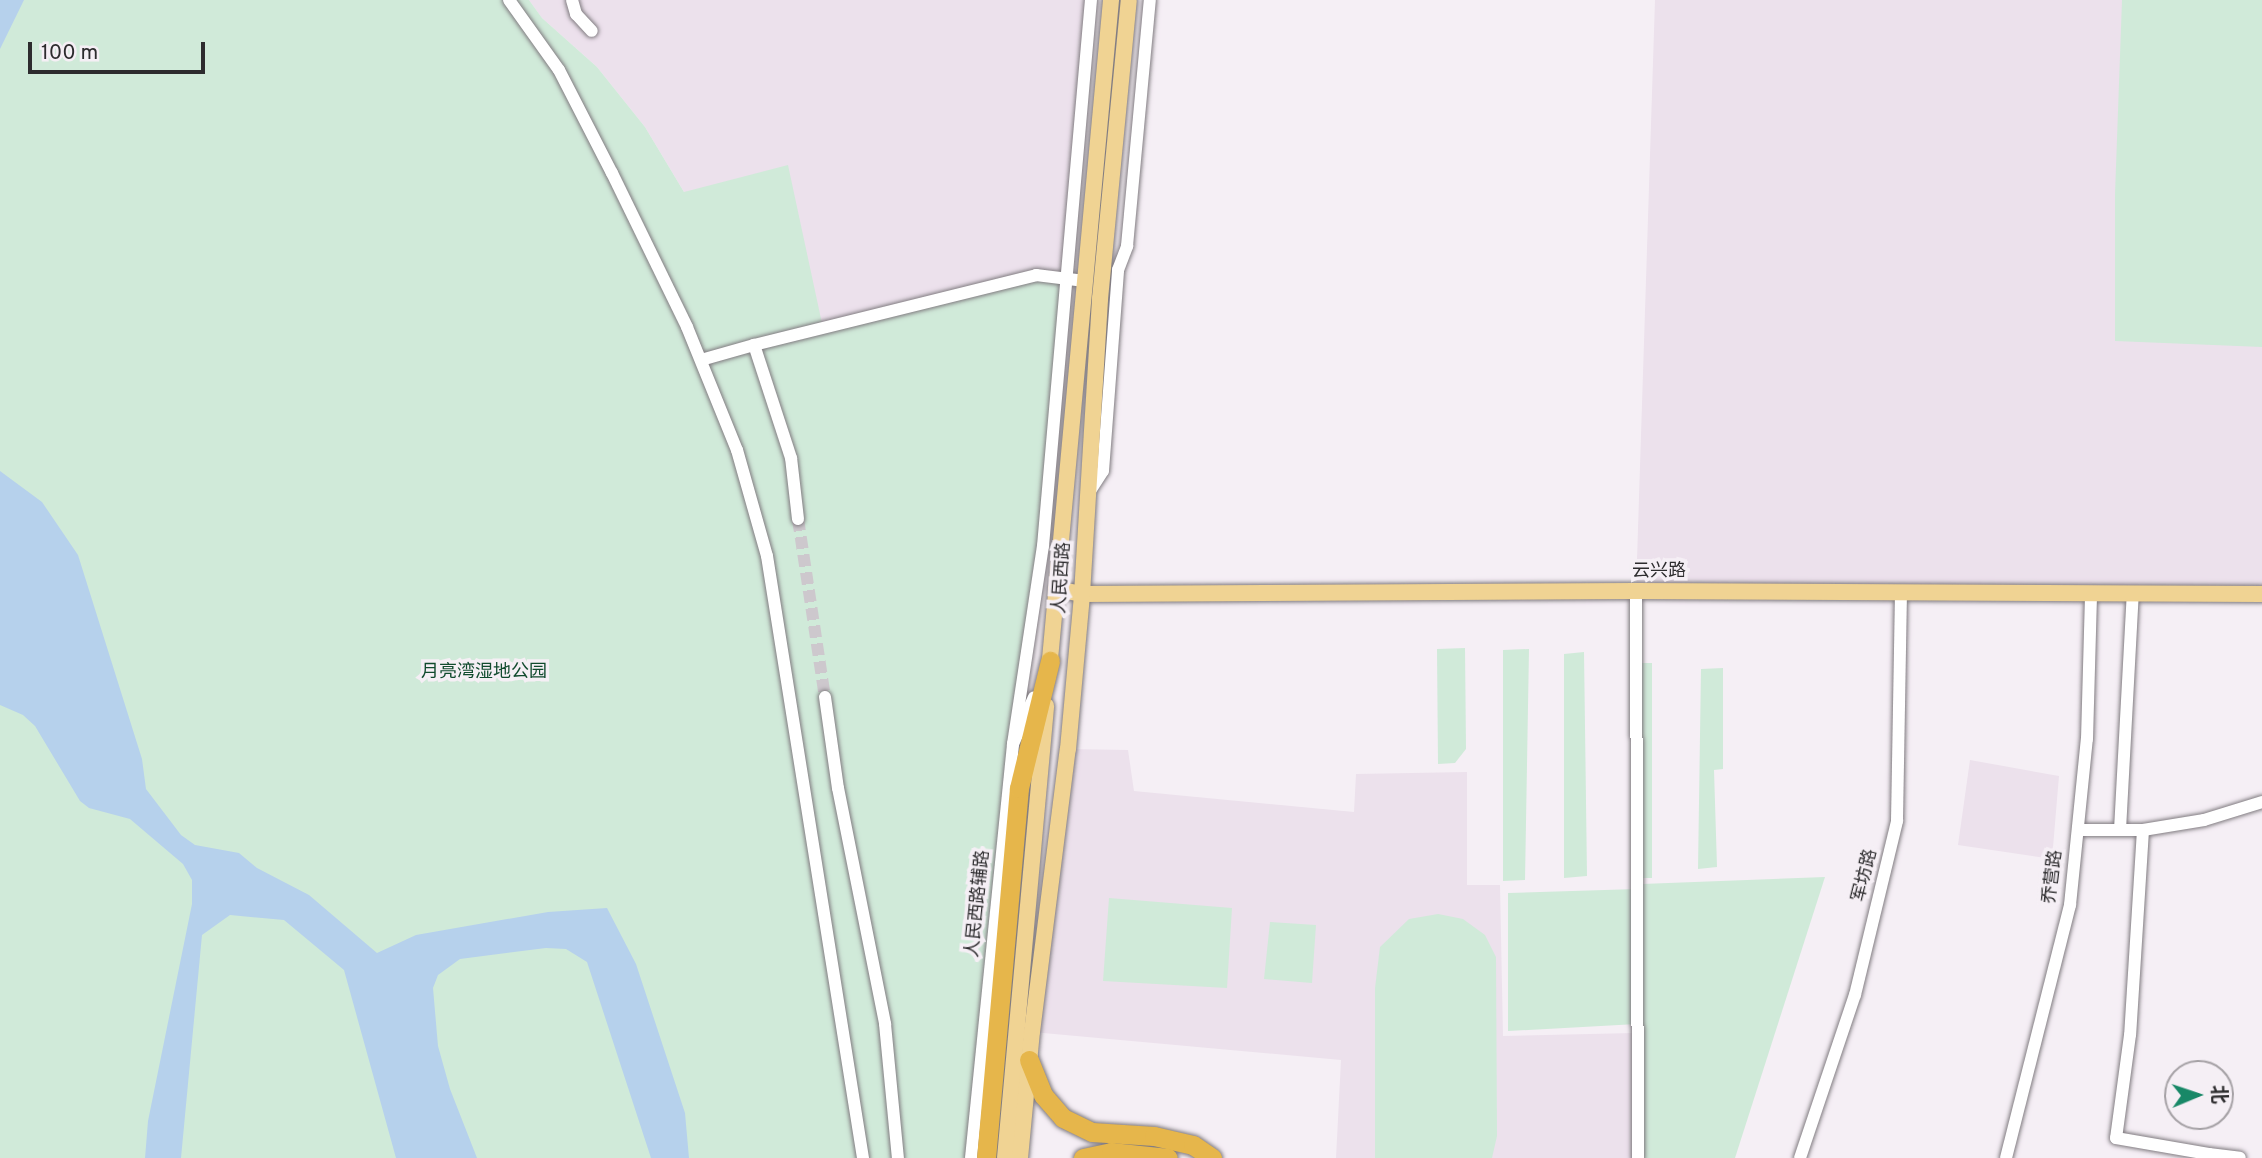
<!DOCTYPE html>
<html>
<head>
<meta charset="utf-8">
<style>
  body { margin:0 }
  #map { position:relative; width:2262px; height:1158px; overflow:hidden; background:#f5eff5; font-family:Overpass,"Noto Sans SC",sans-serif }
  div>[style] { position:absolute }
  [style*='--x'] { left:calc(var(--x)*1px); top:calc(var(--y)*1px); width:calc(var(--w)*1px); rotate:calc(var(--a)*1deg) }
  .built>* { inset:0; background:#ece1ec }
  .green>* { inset:0; background:#d0ead9 }
  .water>* { inset:0; background:#b6d1ec }
  .minor-tunnel>* { height:12px; margin-top:-6px; transform-origin:0; background:repeating-linear-gradient(90deg,#cdc8cd 0 12px,transparent 0 18px) }
  .roads { filter:drop-shadow(0 0 2px #817c81) drop-shadow(0 0 2px #817c81) }
  .minor>* { height:12px; margin:-6px; padding:0 6px; transform-origin:6px; border-radius:6px; background:#fff }
  .major>* { height:16px; margin:-8px; padding:0 8px; transform-origin:8px; border-radius:8px; background:#f0d393 }
  .highway>* { height:19px; margin:-9.5px; padding:0 9.5px; transform-origin:9.5px; border-radius:9.5px; background:#e6b64b }
  span { translate:-50% -50%; white-space:nowrap; text-align:center; line-height:1.15; -webkit-text-stroke:7px #f5eff5; paint-order:stroke }
  .street-label { font-size:18px; color:#2d2c2e }
  .park-label { font-size:18px; color:#114b2e }
  .north { position:absolute; left:2164px; top:1060px; width:70px; height:70px; box-sizing:border-box; background:#f5eff5; border:2px solid #a5a1a5; border-radius:50%; rotate:88deg; font-size:19px; font-weight:700; line-height:28px; text-align:center; color:#2d2c2e }
  .north::after { content:''; display:block; margin:auto; width:24px; height:32px; background:#188867; clip-path:polygon(50% 0,100% 100%,50% 72%,0 100%) }
  .scale { position:absolute; left:28px; top:42px; width:177px; height:32px; box-sizing:border-box; border:4px solid #2d2c2e; border-top:0; padding-left:9px; font-size:21px; line-height:24px; white-space:nowrap; color:#2d2c2e; -webkit-text-stroke:5px #f5eff5; paint-order:stroke }
</style>
</head>
<body>
<div id="map">
  <div class="built">
    <i style="clip-path:polygon(529px 0,1091px 0,1064px 278px,823px 328px,684px 192px,645px 127px,597px 67px,542px 18px)"></i>
    <i style="clip-path:polygon(1655px 0,2262px 0,2262px 588px,1636px 591px)"></i>
    <i style="clip-path:polygon(1068px 749px,1128px 750px,1134px 791px,1354px 812px,1356px 774px,1467px 772px,1467px 885px,1500px 885px,1503px 1036px,1634px 1033px,1636px 1158px,1336px 1158px,1341px 1060px,1032px 1032px)"></i>
    <i style="clip-path:polygon(1970px 760px,2059px 776px,2052px 859px,1958px 845px)"></i>
  </div>
  <div class="green">
    <i style="clip-path:polygon(0 0,529px 0,542px 18px,597px 67px,645px 127px,684px 192px,788px 165px,823px 328px,1036px 275px,1064px 278px,1035px 595px,971px 1158px,0 1158px)"></i>
    <i style="clip-path:polygon(2122px 0,2262px 0,2262px 347px,2115px 341px,2115px 194px)"></i>
    <i style="clip-path:polygon(1465px 648px,1466px 749px,1455px 763px,1438px 764px,1437px 649px)"></i>
    <i style="clip-path:polygon(1529px 649px,1525px 880px,1503px 881px,1503px 650px)"></i>
    <i style="clip-path:polygon(1584px 652px,1587px 876px,1564px 878px,1564px 654px)"></i>
    <i style="clip-path:polygon(1636px 663px,1652px 663px,1652px 878px,1637px 878px)"></i>
    <i style="clip-path:polygon(1723px 668px,1723px 769px,1714px 770px,1717px 867px,1698px 869px,1701px 669px)"></i>
    <i style="clip-path:polygon(1825px 877px,1735px 1158px,1644px 1158px,1642px 884px)"></i>
    <i style="clip-path:polygon(1637px 889px,1637px 1024px,1508px 1031px,1508px 893px)"></i>
    <i style="clip-path:polygon(1109px 898px,1232px 908px,1227px 988px,1103px 981px)"></i>
    <i style="clip-path:polygon(1438px 914px,1463px 919px,1485px 935px,1496px 957px,1497px 1136px,1492px 1158px,1375px 1158px,1375px 988px,1380px 947px,1409px 919px)"></i>
    <i style="clip-path:polygon(1270px 922px,1316px 925px,1312px 983px,1264px 979px)"></i>
  </div>
  <div class="water">
    <i style="clip-path:polygon(0 0,24px 0,0 49px)"></i>
    <i style="clip-path:polygon(0 471px,42px 502px,78px 555px,142px 759px,146px 789px,181px 835px,195px 845px,239px 853px,257px 868px,309px 895px,377px 953px,416px 935px,548px 912px,607px 908px,636px 964px,685px 1113px,689px 1158px,651px 1158px,587px 962px,566px 949px,546px 948px,460px 959px,438px 975px,433px 988px,438px 1046px,450px 1089px,477px 1158px,396px 1158px,344px 970px,284px 920px,230px 915px,202px 935px,181px 1158px,145px 1158px,148px 1121px,192px 904px,192px 880px,183px 864px,130px 819px,89px 808px,80px 801px,35px 726px,23px 715px,0 705px)"></i>
  </div>
  <div class="minor-tunnel">
    <i style="--x:798;--y:519;--w:180;--a:81.4"></i>
  </div>
  <div class="roads">
    <div class="minor">
      <i style="--x:509;--y:0;--w:86;--a:54.5"></i>
      <i style="--x:559;--y:70;--w:116;--a:62.8"></i>
      <i style="--x:612;--y:173;--w:171;--a:64"></i>
      <i style="--x:687;--y:327;--w:133;--a:67.9"></i>
      <i style="--x:737;--y:450;--w:110;--a:74.2"></i>
      <i style="--x:767;--y:556;--w:610;--a:80.94"></i>
      <i style="--x:572;--y:0;--w:15;--a:74"></i>
      <i style="--x:576;--y:14;--w:23;--a:47"></i>
      <i style="--x:701;--y:360;--w:55;--a:-15.8"></i>
      <i style="--x:1088;--y:494;--w:27;--a:-57"></i>
      <i style="--x:1103;--y:471;--w:202;--a:-85.7"></i>
      <i style="--x:1118;--y:270;--w:26;--a:-69"></i>
      <i style="--x:1127;--y:246;--w:247;--a:-84.7"></i>
      <i style="--x:798;--y:519;--w:61;--a:-96.5"></i>
      <i style="--x:791;--y:458;--w:119;--a:-108.1"></i>
      <i style="--x:754;--y:345;--w:291;--a:-13.9"></i>
      <i style="--x:1036;--y:275;--w:49;--a:7"></i>
      <i style="--x:1636;--y:591;--w:567;--a:89.8"></i>
      <i style="--x:825;--y:697;--w:92;--a:81.9"></i>
      <i style="--x:838;--y:788;--w:241;--a:78.7"></i>
      <i style="--x:885;--y:1024;--w:135;--a:84.5"></i>
      <i style="--x:1013;--y:744;--w:200;--a:-81.4"></i>
      <i style="--x:1043;--y:546;--w:548;--a:-84.98"></i>
      <i style="--x:2078;--y:830;--w:65;--a:0"></i>
      <i style="--x:2143;--y:830;--w:62;--a:-9.3"></i>
      <i style="--x:2204;--y:820;--w:61;--a:-17.2"></i>
      <i style="--x:2120;--y:830;--w:237;--a:-86.9"></i>
      <i style="--x:2143;--y:830;--w:205;--a:93.6"></i>
      <i style="--x:2130;--y:1035;--w:104;--a:97.7"></i>
      <i style="--x:2116;--y:1138;--w:94;--a:9.8"></i>
      <i style="--x:971;--y:1158;--w:416;--a:-84.2"></i>
      <i style="--x:1013;--y:744;--w:51;--a:-65.9"></i>
      <i style="--x:1800;--y:1158;--w:172;--a:-71.4"></i>
      <i style="--x:1855;--y:995;--w:179;--a:-76.4"></i>
      <i style="--x:1897;--y:821;--w:229;--a:-89"></i>
      <i style="--x:2006;--y:1158;--w:261;--a:-75.8"></i>
      <i style="--x:2070;--y:905;--w:167;--a:-84.2"></i>
      <i style="--x:2087;--y:739;--w:146;--a:-88.4"></i>
      <i style="--x:2209;--y:1158;--w:4;--a:-90"></i>
      <i style="--x:2209;--y:1154;--w:31;--a:7"></i>
    </div>
    <div class="major">
      <i style="--x:1056;--y:589;--w:26;--a:11"></i>
      <i style="--x:1082;--y:594;--w:554;--a:-0.31"></i>
      <i style="--x:1636;--y:591;--w:626;--a:0.27"></i>
      <i style="--x:1049;--y:670;--w:673;--a:-84.71"></i>
      <i style="--x:1005;--y:1158;--w:454;--a:-84.8"></i>
      <i style="--x:1020;--y:1158;--w:127;--a:-84.6"></i>
      <i style="--x:1032;--y:1032;--w:285;--a:-82.8"></i>
      <i style="--x:1068;--y:749;--w:156;--a:-84.8"></i>
      <i style="--x:1082;--y:594;--w:296;--a:-86.5"></i>
      <i style="--x:1100;--y:299;--w:300;--a:-84.5"></i>
    </div>
    <div class="highway">
      <i style="--x:1029;--y:1060;--w:38;--a:68"></i>
      <i style="--x:1043;--y:1095;--w:30;--a:49"></i>
      <i style="--x:1063;--y:1118;--w:32;--a:26"></i>
      <i style="--x:1092;--y:1132;--w:62;--a:3.7"></i>
      <i style="--x:1154;--y:1136;--w:40;--a:13"></i>
      <i style="--x:1193;--y:1145;--w:23;--a:34"></i>
      <i style="--x:986;--y:1158;--w:371;--a:-84.9"></i>
      <i style="--x:1019;--y:788;--w:131;--a:-76.3"></i>
      <i style="--x:1083;--y:1158;--w:29;--a:-12"></i>
      <i style="--x:1111;--y:1152;--w:57;--a:6"></i>
    </div>
  </div>
  <div class="street-label">
    <span style="left:1659px;top:572px">云兴路</span>
    <span style="left:1063px;top:578px;rotate:-86deg">人民西路</span>
    <span style="left:1866px;top:876px;rotate:-76deg">军坊路</span>
    <span style="left:2054px;top:877px;rotate:-83deg">乔营路</span>
    <span style="left:979px;top:904px;rotate:-84deg">人民西路辅路</span>
  </div>
  <div class="park-label">
    <span style="left:484px;top:673px">月亮湾湿地公园</span>
  </div>
  <div class="north">北</div>
  <div class="scale">100 m</div>
</div>
</body>
</html>
